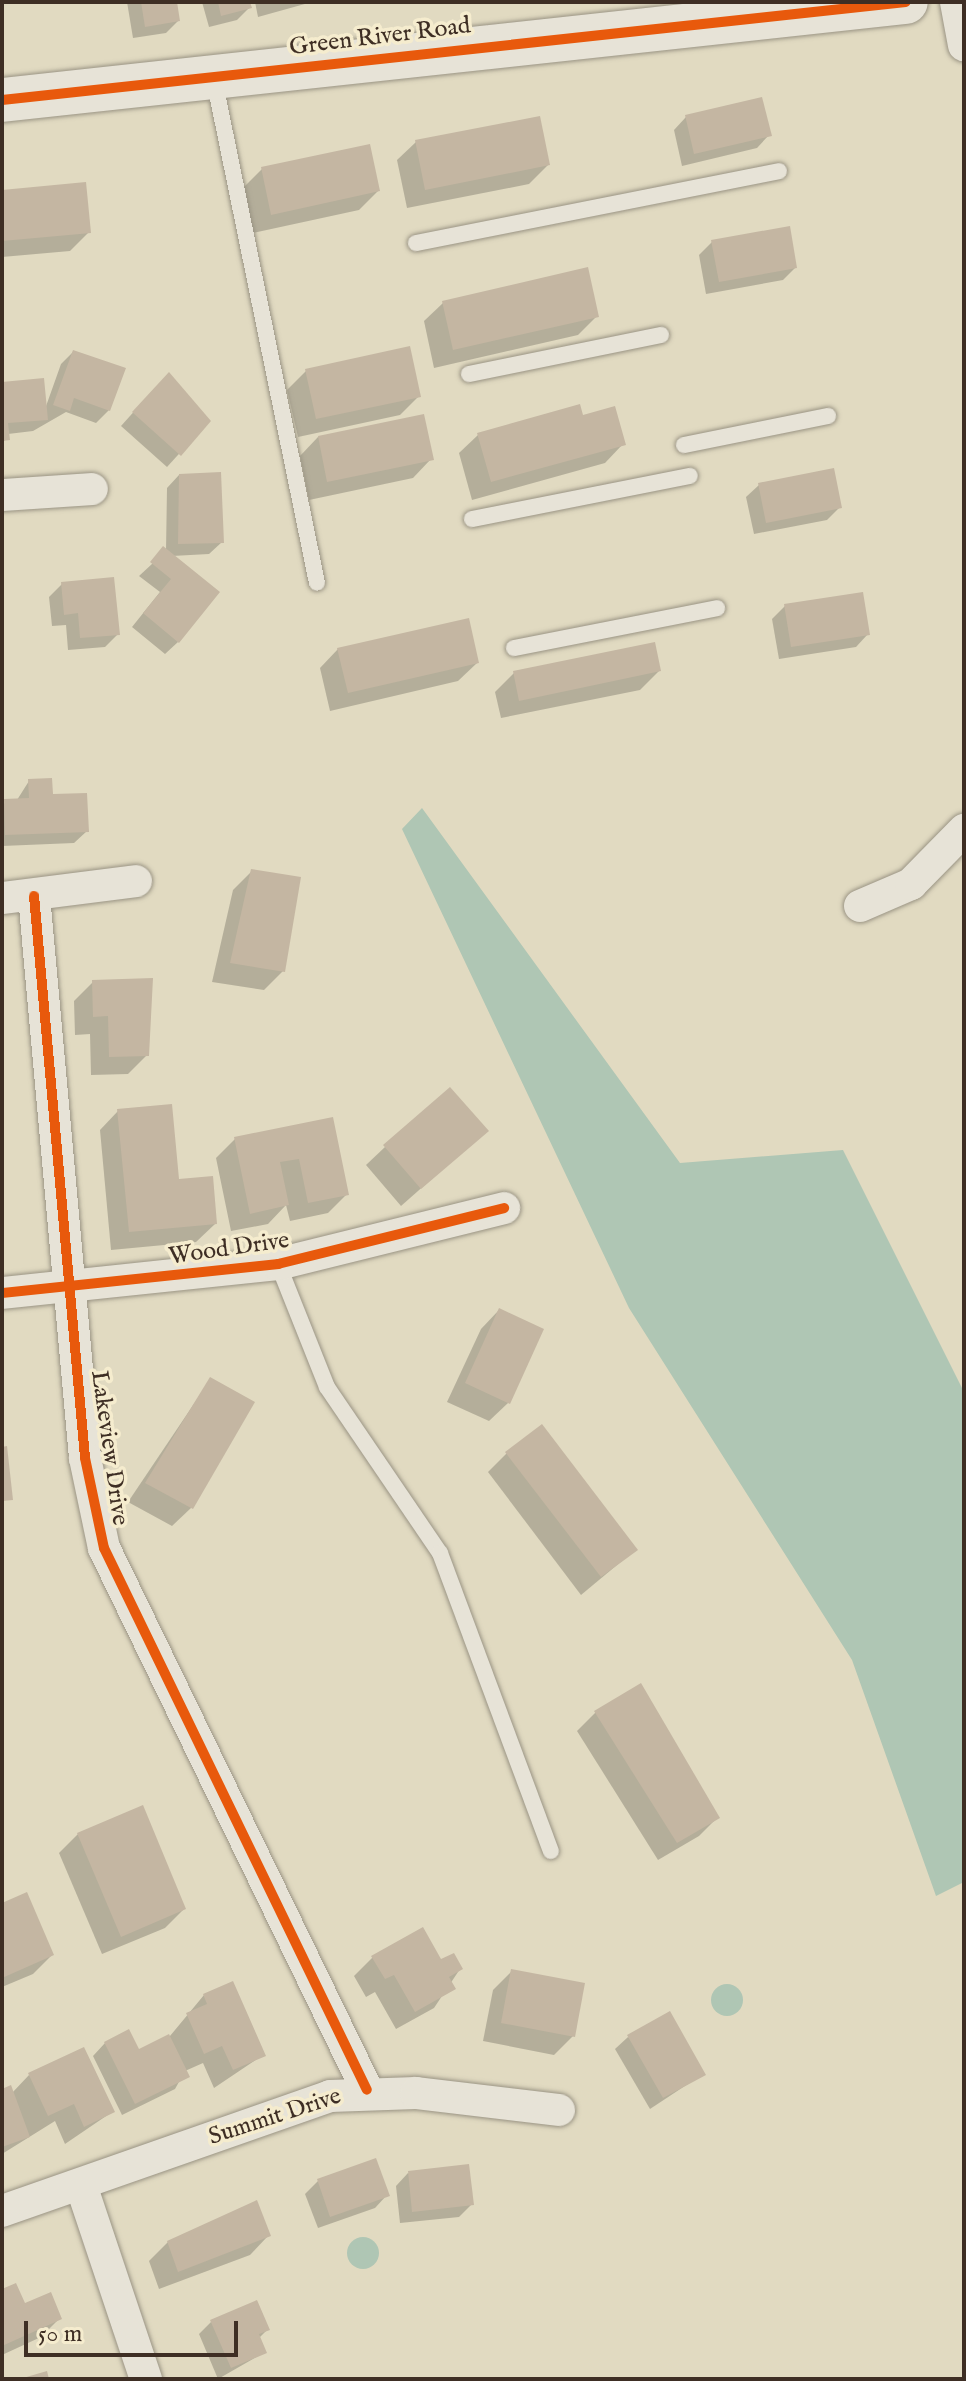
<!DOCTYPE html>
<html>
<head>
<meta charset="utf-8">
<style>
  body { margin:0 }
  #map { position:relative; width:966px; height:2381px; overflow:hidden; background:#e1dac1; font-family:"IM FELL English",serif }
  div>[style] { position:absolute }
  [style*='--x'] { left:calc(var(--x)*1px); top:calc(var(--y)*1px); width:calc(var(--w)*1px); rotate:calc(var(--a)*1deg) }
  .water>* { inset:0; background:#afc6b4 }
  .round { border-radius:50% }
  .shadow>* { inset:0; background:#0003 }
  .building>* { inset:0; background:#c4b6a2 }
  .roads { filter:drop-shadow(0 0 2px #9a9484) drop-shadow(0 0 2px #9a9484) }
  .lane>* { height:16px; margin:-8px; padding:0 8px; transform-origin:8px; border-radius:8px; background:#e7e3d7 }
  .street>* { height:32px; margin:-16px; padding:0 16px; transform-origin:16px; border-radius:16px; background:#e7e3d7 }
  .secondary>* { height:44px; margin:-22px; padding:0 22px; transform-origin:22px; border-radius:22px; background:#e7e3d7 }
  .cycleway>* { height:10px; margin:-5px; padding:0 5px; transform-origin:5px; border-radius:5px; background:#e8590c }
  span { translate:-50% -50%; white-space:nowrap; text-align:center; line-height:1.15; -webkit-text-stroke:7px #f5ecce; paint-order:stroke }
  .street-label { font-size:24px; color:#3e2e24 }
  .frame { position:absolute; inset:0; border:4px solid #3e2e24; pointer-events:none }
  .scale { position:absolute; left:24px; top:2321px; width:214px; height:36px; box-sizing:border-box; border:4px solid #3e2e24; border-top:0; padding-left:10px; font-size:24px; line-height:28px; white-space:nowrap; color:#3e2e24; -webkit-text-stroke:6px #f5ecce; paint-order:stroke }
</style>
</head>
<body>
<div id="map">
  <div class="water">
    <i style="clip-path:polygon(422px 808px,680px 1163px,843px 1150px,964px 1392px,964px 1882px,936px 1896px,852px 1660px,629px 1308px,402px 829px)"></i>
    <i class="round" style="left:711px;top:1984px;width:32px;height:32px"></i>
    <i class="round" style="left:347px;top:2237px;width:32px;height:32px"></i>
  </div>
  <div class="shadow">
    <i style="clip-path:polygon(127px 2px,175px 2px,178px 21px,166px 33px,133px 38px)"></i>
    <i style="clip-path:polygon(202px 2px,248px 2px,250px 7px,237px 20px,209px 27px)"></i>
    <i style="clip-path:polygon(255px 2px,312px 2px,258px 17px)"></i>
    <i style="clip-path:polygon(686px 117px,769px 135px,757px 148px,682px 166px,674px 130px)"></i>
    <i style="clip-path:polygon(416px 142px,548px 165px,529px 184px,407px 208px,397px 160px)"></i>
    <i style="clip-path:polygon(262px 169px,378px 191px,359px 210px,253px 233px,243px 188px)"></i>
    <i style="clip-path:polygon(2px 192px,89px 232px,70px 251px,2px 257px)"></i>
    <i style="clip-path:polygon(712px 242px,795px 268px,783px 280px,706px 294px,699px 255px)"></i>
    <i style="clip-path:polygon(443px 303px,597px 316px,578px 335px,434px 368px,424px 321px)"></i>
    <i style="clip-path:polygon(73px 352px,109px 410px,96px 423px,66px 412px,33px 431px,8px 434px,2px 445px,2px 384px,45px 409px,61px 364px)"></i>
    <i style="clip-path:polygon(306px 371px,419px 396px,400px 415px,298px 437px,287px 390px)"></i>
    <i style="clip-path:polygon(156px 387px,209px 421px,167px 467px,121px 426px)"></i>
    <i style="clip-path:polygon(582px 417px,623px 444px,605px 463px,472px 500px,459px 453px,478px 435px)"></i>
    <i style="clip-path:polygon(318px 437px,431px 459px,413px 478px,309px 500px,300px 456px)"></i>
    <i style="clip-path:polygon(179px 475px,222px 542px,209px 554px,172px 556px,178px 642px,165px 654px,132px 627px,160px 592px,139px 576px,166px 551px,167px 488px)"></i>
    <i style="clip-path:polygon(759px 485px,840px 507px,827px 520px,754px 534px,746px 497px)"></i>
    <i style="clip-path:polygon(62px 584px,118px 634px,105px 647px,68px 650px,66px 625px,52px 626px,49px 597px)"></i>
    <i style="clip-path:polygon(785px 606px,868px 634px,856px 647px,779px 659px,772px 619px)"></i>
    <i style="clip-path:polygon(338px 649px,477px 663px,458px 681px,330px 711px,320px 668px)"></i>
    <i style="clip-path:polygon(659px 671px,640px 690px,501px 718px,495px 692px,514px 673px)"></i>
    <i style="clip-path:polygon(29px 781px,87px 831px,74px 843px,2px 846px,2px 804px,17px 800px)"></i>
    <i style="clip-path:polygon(252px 871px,283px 971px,264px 990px,212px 982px,233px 890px)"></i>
    <i style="clip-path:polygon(151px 980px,147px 1055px,128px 1074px,91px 1075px,90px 1034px,75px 1035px,74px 1001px,93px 982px)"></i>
    <i style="clip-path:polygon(118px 1111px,215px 1224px,196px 1242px,111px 1250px,100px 1130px)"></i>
    <i style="clip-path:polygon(331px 1119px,347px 1194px,328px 1213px,290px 1221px,286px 1205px,268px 1224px,231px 1231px,216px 1158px,235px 1139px)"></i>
    <i style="clip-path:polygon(486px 1131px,401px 1206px,366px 1165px,385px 1147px)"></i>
    <i style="clip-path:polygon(499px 1310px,508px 1403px,489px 1421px,447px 1402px,481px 1329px)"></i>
    <i style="clip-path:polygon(210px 1380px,191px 1508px,172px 1526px,128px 1502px)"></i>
    <i style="clip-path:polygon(507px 1453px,635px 1550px,581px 1595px,488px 1472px)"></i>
    <i style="clip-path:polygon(596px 1712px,717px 1818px,699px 1836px,658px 1860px,577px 1731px)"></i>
    <i style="clip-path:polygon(78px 1834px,184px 1909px,165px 1928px,102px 1954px,59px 1853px)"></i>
    <i style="clip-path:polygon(2px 1905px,52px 1955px,33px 1974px,2px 1987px)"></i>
    <i style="clip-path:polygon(373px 1957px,440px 1962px,460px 1969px,434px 2008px,396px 2029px,375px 1992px,366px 1997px,354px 1976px)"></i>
    <i style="clip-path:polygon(512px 1971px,573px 2036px,554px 2055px,483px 2041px,493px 1990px)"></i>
    <i style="clip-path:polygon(204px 1995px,263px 2055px,214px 2088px,203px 2063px,185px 2071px,175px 2089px,122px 2115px,93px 2056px,105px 2043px,138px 2051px,170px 2036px)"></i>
    <i style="clip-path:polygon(628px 2037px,703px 2074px,650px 2109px,615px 2049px)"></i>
    <i style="clip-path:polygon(29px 2075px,112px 2112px,65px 2144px,55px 2121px,2px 2154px,2px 2091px,12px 2093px)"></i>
    <i style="clip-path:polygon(408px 2173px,472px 2204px,459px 2217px,400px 2223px,396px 2186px)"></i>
    <i style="clip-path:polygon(318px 2181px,387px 2195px,375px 2208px,318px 2228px,305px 2194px)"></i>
    <i style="clip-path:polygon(268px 2236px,250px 2255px,159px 2289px,149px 2261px,168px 2242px)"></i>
    <i style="clip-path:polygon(2px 2292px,24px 2306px,60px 2318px,41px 2337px,2px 2355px)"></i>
    <i style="clip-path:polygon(211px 2322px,268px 2329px,259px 2338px,265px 2352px,218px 2379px,199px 2334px)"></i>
  </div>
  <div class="building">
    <i style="clip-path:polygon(141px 2px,177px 2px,180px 21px,145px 27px)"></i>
    <i style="clip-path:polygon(218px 2px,250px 2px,252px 8px,221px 16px)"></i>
    <i style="clip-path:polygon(762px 97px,772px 136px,694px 154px,685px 115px)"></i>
    <i style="clip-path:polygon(540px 116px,550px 165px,425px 190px,415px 140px)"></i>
    <i style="clip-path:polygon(370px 144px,380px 191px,271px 215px,261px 167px)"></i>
    <i style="clip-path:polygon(86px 182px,91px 233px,2px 241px,2px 190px)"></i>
    <i style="clip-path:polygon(790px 226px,797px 268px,719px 282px,711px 240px)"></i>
    <i style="clip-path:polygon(588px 267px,599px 317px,453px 350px,442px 301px)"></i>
    <i style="clip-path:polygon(410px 346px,421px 397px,316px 419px,305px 369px)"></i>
    <i style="clip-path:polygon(73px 350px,126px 368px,110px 411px,74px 398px,70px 411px,53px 405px)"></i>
    <i style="clip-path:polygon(169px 372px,211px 421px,181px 456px,132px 412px)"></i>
    <i style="clip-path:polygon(44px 378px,48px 420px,8px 423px,10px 440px,2px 441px,2px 382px)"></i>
    <i style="clip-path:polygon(580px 404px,583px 415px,615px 406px,626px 445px,491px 482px,477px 433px)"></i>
    <i style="clip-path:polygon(424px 414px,434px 460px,327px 482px,318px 436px)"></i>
    <i style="clip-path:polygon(834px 468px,842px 508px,766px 523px,758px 483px)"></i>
    <i style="clip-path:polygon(221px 472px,224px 543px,178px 544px,179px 474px)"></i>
    <i style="clip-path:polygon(163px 546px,220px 592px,179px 643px,143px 613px,171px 579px,150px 562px)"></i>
    <i style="clip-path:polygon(114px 577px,120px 635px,80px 638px,78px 613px,64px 615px,61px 582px)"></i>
    <i style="clip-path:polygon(863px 592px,870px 635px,791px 647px,784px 604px)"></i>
    <i style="clip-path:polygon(469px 618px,479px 663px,348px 693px,337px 648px)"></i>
    <i style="clip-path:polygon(655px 642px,661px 671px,519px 701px,513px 671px)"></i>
    <i style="clip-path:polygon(52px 778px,53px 794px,87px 793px,89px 832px,5px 835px,4px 799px,29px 798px,28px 779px)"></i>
    <i style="clip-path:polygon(251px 869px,301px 877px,285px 972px,230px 963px)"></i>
    <i style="clip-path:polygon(153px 978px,149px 1056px,109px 1057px,108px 1016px,93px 1017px,92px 980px)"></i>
    <i style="clip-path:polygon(450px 1087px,489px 1131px,421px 1189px,383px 1145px)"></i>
    <i style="clip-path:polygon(172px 1104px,179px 1179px,213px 1176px,217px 1224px,129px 1232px,117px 1109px)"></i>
    <i style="clip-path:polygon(333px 1117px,349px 1195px,308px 1203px,299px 1159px,280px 1162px,289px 1205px,250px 1214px,234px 1137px)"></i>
    <i style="clip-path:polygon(499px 1308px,544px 1329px,510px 1404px,465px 1383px)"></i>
    <i style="clip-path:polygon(210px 1377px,255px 1402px,193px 1509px,145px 1483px)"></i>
    <i style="clip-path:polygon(542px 1424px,638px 1550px,601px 1577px,505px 1452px)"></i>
    <i style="clip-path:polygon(7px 1446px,13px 1500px,2px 1501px,2px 1447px)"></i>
    <i style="clip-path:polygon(641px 1683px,720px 1818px,677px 1843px,594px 1711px)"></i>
    <i style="clip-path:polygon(143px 1805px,186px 1909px,121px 1937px,77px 1833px)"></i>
    <i style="clip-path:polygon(27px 1892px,54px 1955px,2px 1978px,2px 1903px)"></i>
    <i style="clip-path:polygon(423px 1927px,441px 1959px,454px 1953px,463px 1969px,449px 1977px,456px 1989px,415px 2012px,394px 1975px,385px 1979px,371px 1956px)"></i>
    <i style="clip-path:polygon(511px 1969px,585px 1983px,575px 2037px,501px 2023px)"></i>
    <i style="clip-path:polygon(233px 1981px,266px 2056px,233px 2070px,222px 2046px,204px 2054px,186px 2013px,207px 2004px,203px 1994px)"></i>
    <i style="clip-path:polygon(670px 2011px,706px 2075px,663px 2098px,627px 2035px)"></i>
    <i style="clip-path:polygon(129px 2029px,139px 2049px,169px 2034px,190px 2077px,135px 2104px,104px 2042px)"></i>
    <i style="clip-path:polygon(84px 2047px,115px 2112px,84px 2127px,74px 2104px,48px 2116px,28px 2073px)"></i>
    <i style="clip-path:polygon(11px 2085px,30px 2137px,2px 2147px,2px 2089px)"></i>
    <i style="clip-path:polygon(376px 2158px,390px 2196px,330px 2217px,317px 2179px)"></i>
    <i style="clip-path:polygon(469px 2164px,474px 2205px,412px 2212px,408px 2171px)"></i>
    <i style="clip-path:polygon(257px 2200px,271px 2236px,178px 2272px,167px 2241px)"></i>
    <i style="clip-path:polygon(16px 2283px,25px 2303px,51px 2292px,62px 2319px,2px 2346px,2px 2289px)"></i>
    <i style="clip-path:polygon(257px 2300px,270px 2330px,259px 2334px,267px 2353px,231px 2368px,210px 2320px)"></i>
    <i style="clip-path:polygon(47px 2371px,49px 2379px,23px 2379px,23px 2378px)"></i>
  </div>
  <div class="roads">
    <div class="lane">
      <i style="--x:214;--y:79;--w:514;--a:78.45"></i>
      <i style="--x:416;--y:243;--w:370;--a:-11.2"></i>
      <i style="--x:469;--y:374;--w:196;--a:-11.5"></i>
      <i style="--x:684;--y:445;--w:147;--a:-11.4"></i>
      <i style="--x:472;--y:519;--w:222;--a:-11.2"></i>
      <i style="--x:514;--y:648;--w:207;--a:-11.1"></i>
      <i style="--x:278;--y:1264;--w:132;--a:68.3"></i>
      <i style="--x:327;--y:1387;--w:201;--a:55.8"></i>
      <i style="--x:440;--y:1553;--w:318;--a:69.6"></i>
    </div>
    <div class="street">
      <i style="--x:956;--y:2;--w:44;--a:79.5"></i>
      <i style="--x:2;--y:495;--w:90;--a:-3.8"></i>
      <i style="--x:34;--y:896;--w:564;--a:84.81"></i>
      <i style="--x:85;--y:1458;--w:92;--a:78.1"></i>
      <i style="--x:104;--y:1548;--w:602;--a:64.12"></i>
      <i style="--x:2;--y:898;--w:135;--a:-7.2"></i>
      <i style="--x:860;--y:906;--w:56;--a:-23.3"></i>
      <i style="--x:911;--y:884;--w:76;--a:-45.5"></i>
      <i style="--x:2;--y:1293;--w:278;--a:-6"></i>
      <i style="--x:278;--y:1264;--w:233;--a:-13.9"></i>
      <i style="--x:81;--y:2185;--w:205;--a:71.5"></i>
      <i style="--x:2;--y:2211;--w:348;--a:-19.3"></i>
      <i style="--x:330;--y:2096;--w:86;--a:-2"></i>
      <i style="--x:416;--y:2093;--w:144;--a:6.8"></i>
    </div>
    <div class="secondary">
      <i style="--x:2;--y:100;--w:909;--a:-6.19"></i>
    </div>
  </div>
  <div class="cycleway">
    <i style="--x:2;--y:100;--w:909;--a:-6.19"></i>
    <i style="--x:34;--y:896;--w:564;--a:84.81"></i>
    <i style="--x:85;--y:1458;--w:92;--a:78.1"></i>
    <i style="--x:104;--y:1548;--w:602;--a:64.12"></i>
    <i style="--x:2;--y:1293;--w:278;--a:-6"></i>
    <i style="--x:278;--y:1264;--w:233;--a:-13.9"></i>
  </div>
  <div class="street-label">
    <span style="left:380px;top:37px;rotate:-7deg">Green River Road</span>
    <span style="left:229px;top:1249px;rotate:-8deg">Wood Drive</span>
    <span style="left:109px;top:1448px;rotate:82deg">Lakeview Drive</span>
    <span style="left:275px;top:2117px;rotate:-18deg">Summit Drive</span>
  </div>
  <div class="frame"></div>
  <div class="scale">50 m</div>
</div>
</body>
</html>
